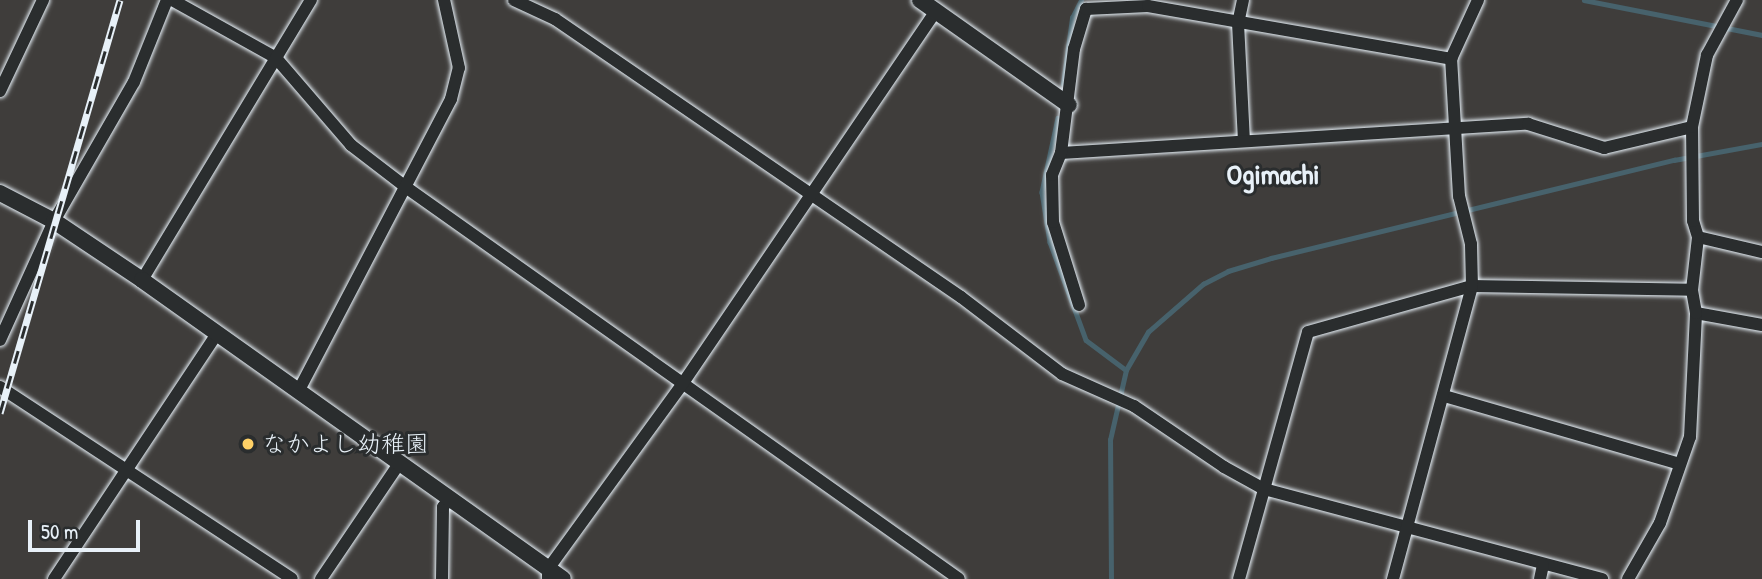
<!DOCTYPE html>
<html>
<head>
<meta charset="utf-8">
<style>
  body { margin:0 }
  #map { position:relative; width:1762px; height:579px; overflow:hidden; background:#3f3d3b; font-family:"Patrick Hand","Klee One",sans-serif }
  div>[style] { position:absolute }
  [style*='--x'] { left:calc(var(--x)*1px); top:calc(var(--y)*1px); width:calc(var(--w)*1px); rotate:calc(var(--a)*1deg) }
  .stream>* { height:4.5px; margin:-2.25px; padding:0 2.25px; transform-origin:2.25px; border-radius:2.25px; background:#47626c }
  .roads { filter:drop-shadow(0 0 2px #e8f1f8) drop-shadow(0 0 2px #e8f1f8) }
  .minor>* { height:12px; margin:-6px; padding:0 6px; transform-origin:6px; border-radius:6px; background:#2a2d2e }
  .tertiary>* { height:16px; margin:-8px; padding:0 8px; transform-origin:8px; border-radius:8px; background:#2a2d2e }
  .rail>* { height:7px; margin-top:-3.5px; transform-origin:0; background:repeating-linear-gradient(90deg,#2a2d2e 0 13px,#e8f1f8 0 26px); box-sizing:border-box; border-block:2px solid #e8f1f8 }
  .dots>* { width:19px; height:19px; translate:-50% -50%; box-sizing:border-box; border:4px solid #2a2d2e; border-radius:50% }
  span { translate:-50% -50%; white-space:nowrap; text-align:center; line-height:1.15; -webkit-text-stroke:6px #2a2d2e; paint-order:stroke }
  .poi-label { font-size:24px; color:#e8f1f8 }
  .left { translate:0 -50%; text-align:left }
  .quarter-label { font-size:28px; color:#e8f1f8; font-weight:700 }
  .scale { position:absolute; left:28px; top:520px; width:112px; height:32px; box-sizing:border-box; border:4px solid #e8f1f8; border-top:0; padding-left:9px; font-size:21px; line-height:24px; white-space:nowrap; color:#e8f1f8; -webkit-text-stroke:5px #2a2d2e; paint-order:stroke }
</style>
</head>
<body>
<div id="map">
  <div class="stream">
    <i style="--x:1584;--y:0;--w:181;--a:11.1"></i>
    <i style="--x:1063;--y:84;--w:67;--a:-82.2"></i>
    <i style="--x:1072;--y:18;--w:20;--a:-63"></i>
    <i style="--x:1058;--y:118;--w:76;--a:102.2"></i>
    <i style="--x:1042;--y:192;--w:51;--a:80.9"></i>
    <i style="--x:1050;--y:242;--w:104;--a:69.8"></i>
    <i style="--x:1086;--y:340;--w:50;--a:36.9"></i>
    <i style="--x:1111;--y:579;--w:139;--a:-90.4"></i>
    <i style="--x:1110;--y:440;--w:72;--a:-77.1"></i>
    <i style="--x:1126;--y:370;--w:44;--a:-59.9"></i>
    <i style="--x:1148;--y:332;--w:73;--a:-41.1"></i>
    <i style="--x:1203;--y:284;--w:28;--a:-27"></i>
    <i style="--x:1228;--y:271;--w:45;--a:-16.8"></i>
    <i style="--x:1271;--y:258;--w:415;--a:-13.7"></i>
    <i style="--x:1674;--y:160;--w:89;--a:-10.3"></i>
  </div>
  <div class="roads">
    <div class="minor">
      <i style="--x:172;--y:0;--w:119;--a:29.1"></i>
      <i style="--x:276;--y:58;--w:115;--a:49.2"></i>
      <i style="--x:351;--y:145;--w:71;--a:37.5"></i>
      <i style="--x:407;--y:188;--w:676;--a:35.31"></i>
      <i style="--x:514;--y:0;--w:45;--a:24.9"></i>
      <i style="--x:555;--y:19;--w:492;--a:34.4"></i>
      <i style="--x:961;--y:297;--w:127;--a:37.3"></i>
      <i style="--x:1062;--y:374;--w:79;--a:24"></i>
      <i style="--x:1134;--y:406;--w:109;--a:34.1"></i>
      <i style="--x:1224;--y:467;--w:46;--a:28.8"></i>
      <i style="--x:1264;--y:489;--w:350;--a:14.9"></i>
      <i style="--x:1243;--y:0;--w:24;--a:102"></i>
      <i style="--x:1238;--y:23;--w:117;--a:87.1"></i>
      <i style="--x:0;--y:91;--w:101;--a:-64.7"></i>
      <i style="--x:1061;--y:153;--w:468;--a:-3.6"></i>
      <i style="--x:1528;--y:124;--w:80;--a:17.5"></i>
      <i style="--x:1604;--y:148;--w:90;--a:-13.4"></i>
      <i style="--x:1698;--y:237;--w:66;--a:13.2"></i>
      <i style="--x:142;--y:280;--w:327;--a:-58.9"></i>
      <i style="--x:1079;--y:305;--w:87;--a:-107.4"></i>
      <i style="--x:1053;--y:222;--w:47;--a:-91.2"></i>
      <i style="--x:1052;--y:175;--w:24;--a:-68"></i>
      <i style="--x:1061;--y:153;--w:105;--a:-82.9"></i>
      <i style="--x:1074;--y:49;--w:42;--a:-73.3"></i>
      <i style="--x:1086;--y:9;--w:62;--a:-2.8"></i>
      <i style="--x:1148;--y:6;--w:308;--a:9.9"></i>
      <i style="--x:1696;--y:313;--w:67;--a:10.3"></i>
      <i style="--x:0;--y:340;--w:131;--a:-65.6"></i>
      <i style="--x:54;--y:221;--w:160;--a:-60.1"></i>
      <i style="--x:134;--y:82;--w:88;--a:-68.1"></i>
      <i style="--x:0;--y:387;--w:349;--a:33.3"></i>
      <i style="--x:299;--y:390;--w:328;--a:-62.4"></i>
      <i style="--x:451;--y:99;--w:32;--a:-76"></i>
      <i style="--x:459;--y:68;--w:70;--a:-102.4"></i>
      <i style="--x:1444;--y:396;--w:245;--a:16.1"></i>
      <i style="--x:54;--y:579;--w:293;--a:-56.4"></i>
      <i style="--x:321;--y:579;--w:139;--a:-55.9"></i>
      <i style="--x:442;--y:579;--w:72;--a:-89.2"></i>
      <i style="--x:443;--y:507;--w:10;--a:-53"></i>
      <i style="--x:548;--y:579;--w:10;--a:-90"></i>
      <i style="--x:548;--y:569;--w:226;--a:-54"></i>
      <i style="--x:681;--y:386;--w:453;--a:-55.8"></i>
      <i style="--x:1239;--y:579;--w:256;--a:-74.4"></i>
      <i style="--x:1308;--y:332;--w:170;--a:-15.7"></i>
      <i style="--x:1472;--y:286;--w:220;--a:1"></i>
      <i style="--x:1393;--y:579;--w:303;--a:-74.9"></i>
      <i style="--x:1472;--y:286;--w:42;--a:-91.4"></i>
      <i style="--x:1471;--y:244;--w:49;--a:-104"></i>
      <i style="--x:1459;--y:196;--w:137;--a:-93.3"></i>
      <i style="--x:1451;--y:59;--w:65;--a:-65.4"></i>
      <i style="--x:1540;--y:579;--w:14;--a:-78"></i>
      <i style="--x:1628;--y:579;--w:64;--a:-60.3"></i>
      <i style="--x:1660;--y:523;--w:91;--a:-70.8"></i>
      <i style="--x:1690;--y:437;--w:124;--a:-87.2"></i>
      <i style="--x:1696;--y:313;--w:23;--a:-100"></i>
      <i style="--x:1692;--y:290;--w:53;--a:-83.5"></i>
      <i style="--x:1698;--y:237;--w:17;--a:-107"></i>
      <i style="--x:1693;--y:221;--w:94;--a:-90.6"></i>
      <i style="--x:1692;--y:127;--w:74;--a:-78.2"></i>
      <i style="--x:1707;--y:55;--w:63;--a:-61.4"></i>
    </div>
    <div class="tertiary">
      <i style="--x:920;--y:0;--w:182;--a:35.2"></i>
      <i style="--x:0;--y:193;--w:61;--a:27.4"></i>
      <i style="--x:54;--y:221;--w:106;--a:33.8"></i>
      <i style="--x:142;--y:280;--w:516;--a:35.38"></i>
    </div>
  </div>
  <div class="rail">
    <i style="--x:0;--y:413;--w:430;--a:-73.8"></i>
  </div>
  <div class="dots">
    <i style="left:248px;top:444px;background:#ffd166"></i>
  </div>
  <div class="poi-label">
    <span class="left" style="left:262px;top:444px">なかよし幼稚園</span>
  </div>
  <div class="quarter-label">
    <span style="left:1273px;top:174px">Ogimachi</span>
  </div>
  <div class="scale">50 m</div>
</div>
</body>
</html>
